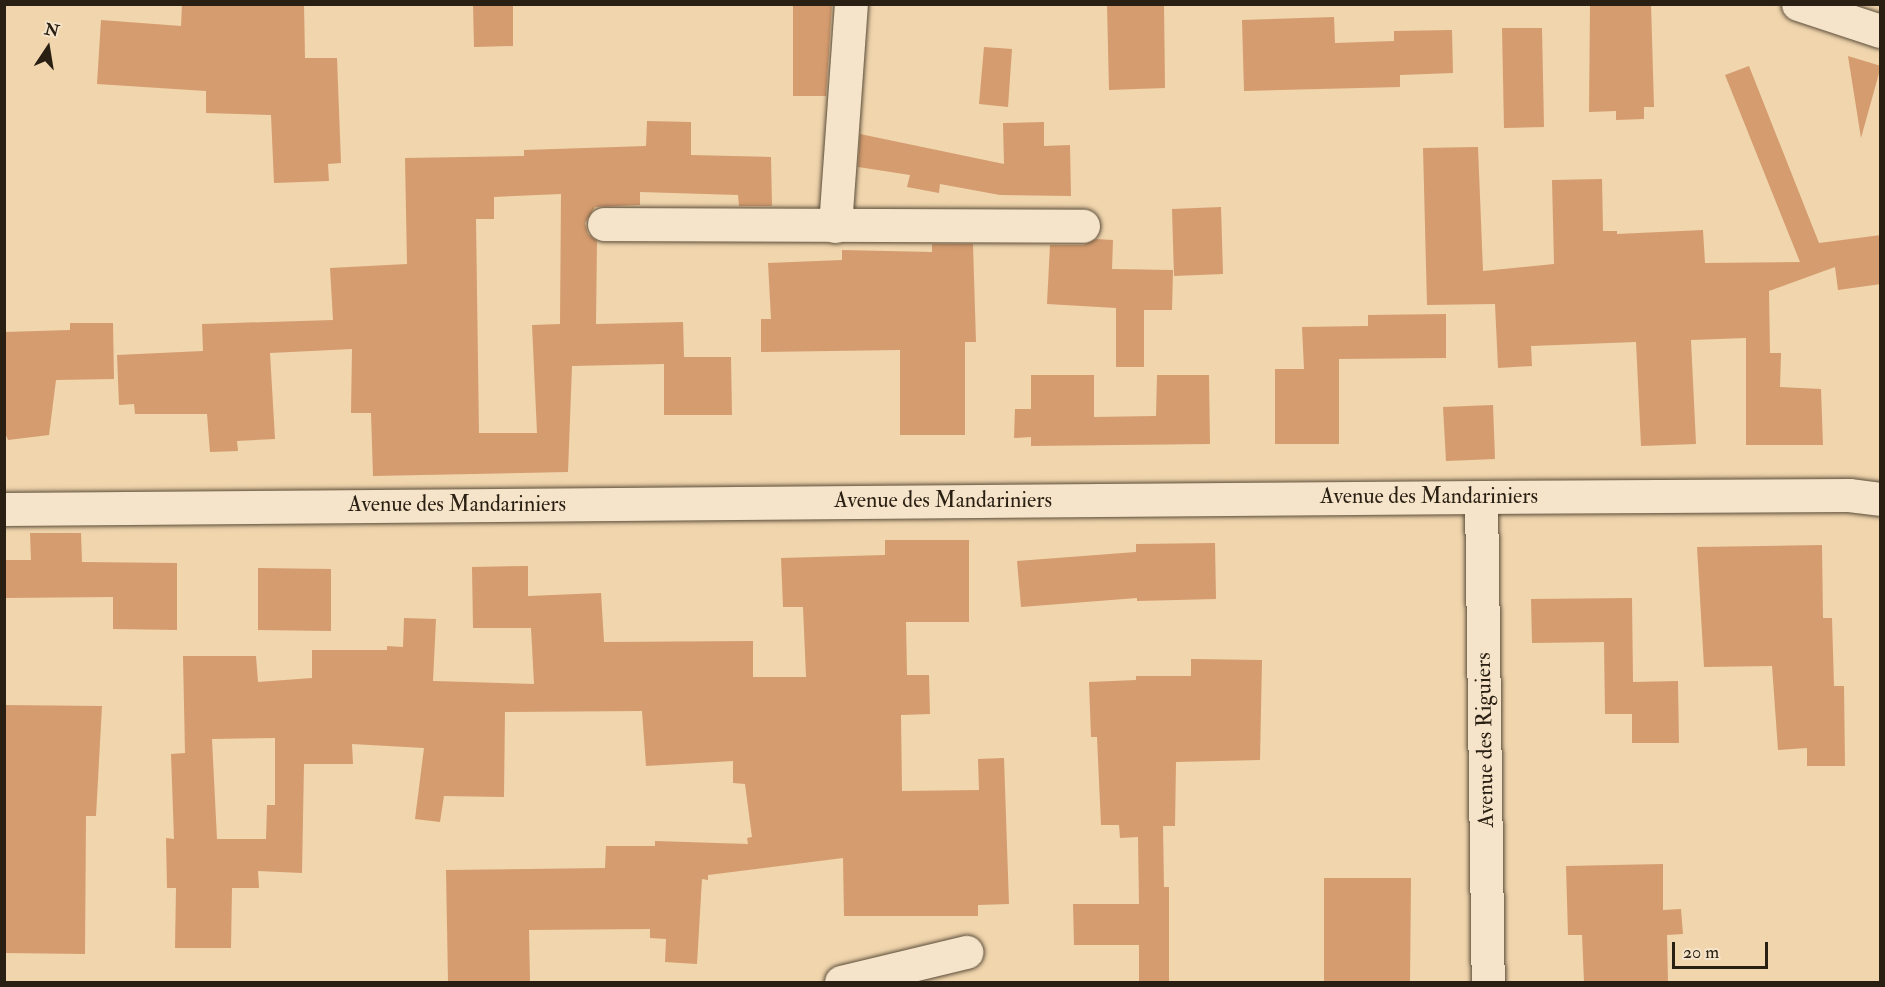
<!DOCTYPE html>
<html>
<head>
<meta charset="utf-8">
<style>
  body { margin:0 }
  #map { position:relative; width:1885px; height:987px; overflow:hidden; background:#f0d5ad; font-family:"IM FELL Double Pica",serif }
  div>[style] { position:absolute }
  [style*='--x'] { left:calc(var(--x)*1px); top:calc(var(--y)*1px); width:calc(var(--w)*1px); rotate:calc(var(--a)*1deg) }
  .building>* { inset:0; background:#d59c6f }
  .roads { filter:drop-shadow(0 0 2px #5b4c39) drop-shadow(0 0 2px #5b4c39) }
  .minor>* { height:33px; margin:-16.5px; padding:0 16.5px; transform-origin:16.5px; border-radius:16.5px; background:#f5e4ca }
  span { translate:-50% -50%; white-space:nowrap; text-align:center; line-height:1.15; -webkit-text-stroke:4.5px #f5e4ca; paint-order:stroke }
  .street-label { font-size:22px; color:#291f12 }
  .frame { position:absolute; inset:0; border:6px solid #291f12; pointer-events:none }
  .north { position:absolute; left:18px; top:18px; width:60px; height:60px; -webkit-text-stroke:4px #f5e4ca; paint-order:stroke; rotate:12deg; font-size:16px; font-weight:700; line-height:24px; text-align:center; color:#291f12 }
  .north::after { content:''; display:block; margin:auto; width:21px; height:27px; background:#291f12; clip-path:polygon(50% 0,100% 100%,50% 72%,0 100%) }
  .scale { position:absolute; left:1672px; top:942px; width:96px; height:27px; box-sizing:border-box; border:3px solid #291f12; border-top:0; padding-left:8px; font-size:18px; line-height:21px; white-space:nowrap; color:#291f12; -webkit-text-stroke:4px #f5e4ca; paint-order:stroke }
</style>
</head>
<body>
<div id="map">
  <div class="building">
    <i style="clip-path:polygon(182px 4px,304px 4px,305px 58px,337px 58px,341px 163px,328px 164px,329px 181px,274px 183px,271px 115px,206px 113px,206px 91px,97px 84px,101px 20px,181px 26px)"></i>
    <i style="clip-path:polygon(473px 4px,513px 4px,513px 46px,474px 47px)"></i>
    <i style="clip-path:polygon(793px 4px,832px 4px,826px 96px,793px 96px)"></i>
    <i style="clip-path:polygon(1107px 4px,1164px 4px,1165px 88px,1109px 90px)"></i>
    <i style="clip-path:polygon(1590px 4px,1651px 4px,1654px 107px,1644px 107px,1644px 119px,1616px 120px,1616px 111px,1589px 112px)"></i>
    <i style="clip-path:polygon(1334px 17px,1335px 43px,1394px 41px,1394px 31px,1452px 30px,1453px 73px,1400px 75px,1400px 87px,1244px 91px,1242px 20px)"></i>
    <i style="clip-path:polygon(1502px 28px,1542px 28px,1544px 127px,1504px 128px)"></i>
    <i style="clip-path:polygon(984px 47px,1012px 49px,1008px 107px,979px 104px)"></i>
    <i style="clip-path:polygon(1848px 56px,1881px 66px,1861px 138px)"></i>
    <i style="clip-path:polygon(1749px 66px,1819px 243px,1881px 235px,1881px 284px,1838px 290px,1835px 267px,1769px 291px,1770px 353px,1781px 353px,1780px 387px,1821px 389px,1823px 445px,1746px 445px,1746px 338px,1691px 340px,1696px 444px,1641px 446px,1636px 342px,1531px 346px,1532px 366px,1498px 368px,1495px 304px,1427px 305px,1423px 148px,1478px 147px,1483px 271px,1554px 264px,1552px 180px,1602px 179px,1603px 231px,1617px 231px,1617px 234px,1703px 230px,1705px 263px,1800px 262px,1725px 75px)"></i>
    <i style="clip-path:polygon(evenodd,647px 121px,691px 122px,691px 155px,771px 157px,772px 206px,739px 206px,738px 195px,640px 192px,640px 205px,595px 207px,585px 223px,588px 234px,597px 241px,596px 324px,683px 322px,684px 357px,731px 357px,732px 415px,664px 415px,664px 364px,572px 366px,568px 472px,373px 476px,371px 413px,351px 413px,352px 349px,270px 353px,275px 439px,237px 441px,238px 451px,210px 452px,207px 414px,135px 414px,134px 404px,119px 405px,117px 355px,203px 351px,202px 324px,333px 320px,330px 268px,407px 264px,405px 158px,524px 156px,524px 150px,646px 146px,647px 121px,561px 194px,560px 324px,532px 325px,537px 433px,479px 433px,476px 219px,494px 219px,494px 197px,561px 194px)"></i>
    <i style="clip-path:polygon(1044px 122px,1044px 146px,1070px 145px,1071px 196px,1000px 195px,940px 184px,939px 193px,907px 187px,910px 175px,858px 167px,860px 134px,1004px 164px,1003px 123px)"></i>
    <i style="clip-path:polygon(1221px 207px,1223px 274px,1174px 276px,1172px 209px)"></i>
    <i style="clip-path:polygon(1096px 239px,1113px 240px,1112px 269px,1173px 270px,1172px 310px,1144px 310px,1144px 367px,1116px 367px,1116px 308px,1047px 304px,1050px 245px,1083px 245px)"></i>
    <i style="clip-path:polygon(932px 244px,973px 244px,976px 342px,965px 342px,965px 435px,900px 435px,900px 350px,761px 352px,761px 319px,771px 319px,768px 263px,842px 260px,842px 250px,932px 252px)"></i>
    <i style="clip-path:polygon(1446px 314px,1446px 358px,1339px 359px,1339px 444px,1275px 444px,1275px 369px,1304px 369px,1302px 327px,1368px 326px,1368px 315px)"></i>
    <i style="clip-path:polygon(70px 323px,113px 323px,114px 379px,56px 380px,49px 435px,8px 440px,4px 431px,4px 332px,70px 330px)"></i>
    <i style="clip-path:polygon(1031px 375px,1094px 375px,1094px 417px,1156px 416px,1157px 375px,1209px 375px,1210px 444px,1031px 446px,1031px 437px,1014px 438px,1015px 409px,1031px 409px)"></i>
    <i style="clip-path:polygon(1493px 405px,1495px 459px,1446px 461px,1443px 407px)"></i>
    <i style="clip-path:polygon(30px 533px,81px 533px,82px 562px,177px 563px,177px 630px,113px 629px,113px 597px,4px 598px,4px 560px,31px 560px)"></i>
    <i style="clip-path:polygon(evenodd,885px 540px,969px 540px,969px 622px,906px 622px,907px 675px,929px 675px,930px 714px,901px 715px,902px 791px,979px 790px,978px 759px,1004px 758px,1009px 904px,978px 905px,978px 916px,844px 916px,843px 858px,708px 875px,708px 880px,702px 879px,697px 964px,665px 962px,666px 939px,650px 938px,650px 929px,529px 930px,530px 981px,448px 982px,446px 870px,605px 868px,606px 846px,655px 846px,655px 841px,748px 844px,747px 838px,752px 837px,745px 784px,733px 783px,733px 761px,646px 766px,642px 711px,505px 712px,504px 797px,444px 796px,440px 822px,415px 819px,424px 748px,352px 744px,353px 764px,304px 764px,302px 873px,258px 871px,259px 888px,232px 888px,231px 948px,175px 948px,176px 888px,167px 888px,166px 838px,174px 839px,171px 754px,185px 753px,183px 656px,256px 656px,258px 682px,312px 678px,312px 650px,387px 650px,387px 646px,403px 647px,404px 618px,436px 619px,433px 681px,534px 684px,531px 628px,473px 628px,472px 567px,528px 566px,528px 596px,601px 593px,604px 642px,753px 641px,753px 677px,806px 677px,803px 607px,783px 607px,781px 558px,885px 555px,885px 540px,275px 738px,275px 805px,267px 805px,266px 839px,217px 839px,212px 739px,275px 738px)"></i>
    <i style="clip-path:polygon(1215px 543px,1216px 599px,1137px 601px,1137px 598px,1021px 607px,1017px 561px,1136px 552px,1136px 544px)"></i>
    <i style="clip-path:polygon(1822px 545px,1823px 618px,1832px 618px,1834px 686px,1844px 686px,1845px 766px,1807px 766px,1807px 748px,1778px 750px,1772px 666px,1704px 667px,1697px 547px)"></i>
    <i style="clip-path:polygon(258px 568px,331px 569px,331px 631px,258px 630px)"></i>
    <i style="clip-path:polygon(1632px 598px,1633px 682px,1678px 681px,1679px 743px,1632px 743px,1632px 714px,1605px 714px,1604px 642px,1532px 643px,1531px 599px)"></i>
    <i style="clip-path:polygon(1191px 659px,1262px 660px,1260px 760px,1176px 762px,1175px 826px,1163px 826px,1164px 887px,1169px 887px,1169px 982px,1139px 982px,1139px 945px,1074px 945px,1073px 904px,1139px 904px,1138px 837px,1120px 838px,1119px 825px,1101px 825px,1097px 737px,1091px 737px,1089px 682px,1136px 680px,1136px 676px,1191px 676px)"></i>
    <i style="clip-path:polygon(4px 705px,102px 706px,96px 816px,86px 816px,85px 954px,4px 953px)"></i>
    <i style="clip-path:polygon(1663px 864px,1663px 910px,1681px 909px,1683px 934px,1667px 935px,1668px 982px,1584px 982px,1582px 935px,1568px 935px,1566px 866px)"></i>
    <i style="clip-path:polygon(1324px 878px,1411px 878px,1410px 982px,1324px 982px)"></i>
  </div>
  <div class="roads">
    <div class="minor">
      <i style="--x:1798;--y:4;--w:86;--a:18.2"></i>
      <i style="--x:604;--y:224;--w:479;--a:0.2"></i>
      <i style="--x:835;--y:226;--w:223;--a:-85.9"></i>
      <i style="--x:1481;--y:497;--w:485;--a:89.2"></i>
      <i style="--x:4;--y:509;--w:1477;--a:-0.47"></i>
      <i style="--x:1481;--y:497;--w:368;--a:-0.3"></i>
      <i style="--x:1849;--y:495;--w:31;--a:7"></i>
      <i style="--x:841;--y:982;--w:129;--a:-13.5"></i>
    </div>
  </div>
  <div class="street-label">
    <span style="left:1429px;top:497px">Avenue des Mandariniers</span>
    <span style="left:943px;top:501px">Avenue des Mandariniers</span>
    <span style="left:457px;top:505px">Avenue des Mandariniers</span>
    <span style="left:1485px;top:740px;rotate:-91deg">Avenue des Riguiers</span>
  </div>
  <div class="frame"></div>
  <div class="north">N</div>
  <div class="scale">20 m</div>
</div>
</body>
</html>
